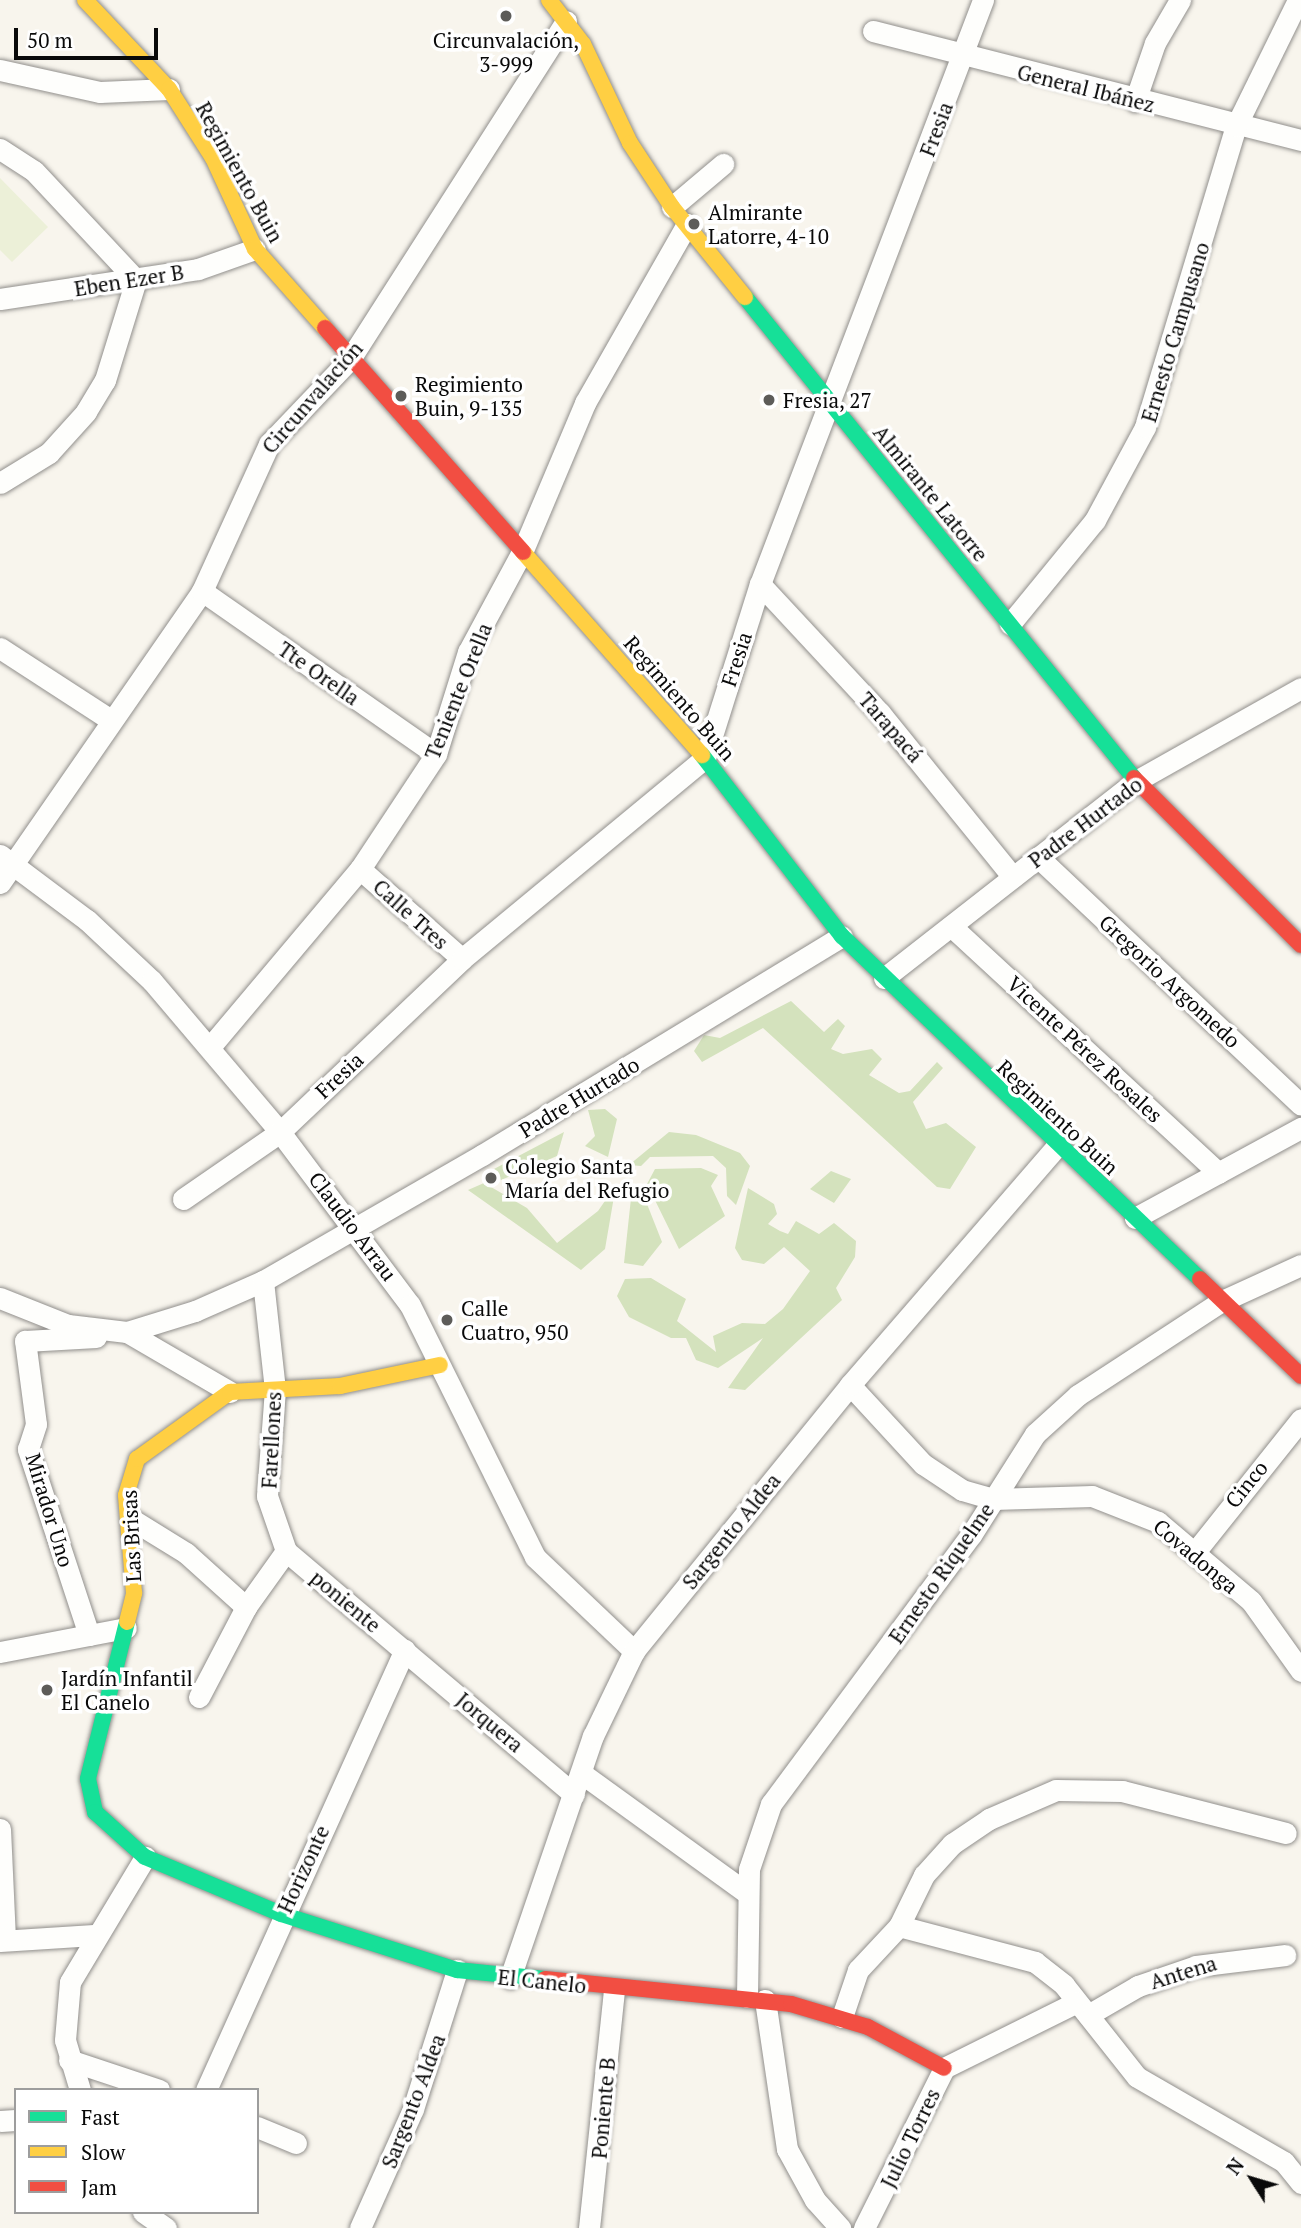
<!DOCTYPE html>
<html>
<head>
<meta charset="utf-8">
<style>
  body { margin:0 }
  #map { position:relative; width:1301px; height:2228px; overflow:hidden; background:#f8f5ed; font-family:"PT Serif",serif }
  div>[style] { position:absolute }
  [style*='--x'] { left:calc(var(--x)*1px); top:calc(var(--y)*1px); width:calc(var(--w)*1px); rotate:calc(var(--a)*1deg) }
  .forest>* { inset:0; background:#d4e2bd }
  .pitch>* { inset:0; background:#ecf0d8 }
  .roads { filter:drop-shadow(0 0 2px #918f8c) drop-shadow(0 0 2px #918f8c) }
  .street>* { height:21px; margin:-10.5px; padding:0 10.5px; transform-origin:10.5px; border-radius:10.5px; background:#fefefc }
  .fast>* { height:16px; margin:-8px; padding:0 8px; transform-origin:8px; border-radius:8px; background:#16e098 }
  .slow>* { height:16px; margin:-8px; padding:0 8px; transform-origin:8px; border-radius:8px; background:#ffcf43 }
  .jam>* { height:16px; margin:-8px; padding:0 8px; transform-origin:8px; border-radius:8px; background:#f24e42 }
  .dots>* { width:19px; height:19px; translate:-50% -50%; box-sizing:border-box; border:4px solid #fff; border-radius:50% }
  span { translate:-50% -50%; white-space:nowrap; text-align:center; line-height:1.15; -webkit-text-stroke:7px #fff; paint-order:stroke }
  .poi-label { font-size:21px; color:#090909 }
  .left { translate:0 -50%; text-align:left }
  .street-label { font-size:21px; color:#090909 }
  .legend { position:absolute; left:14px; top:2088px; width:245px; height:126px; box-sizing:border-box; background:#fff; border:2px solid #9d9d9d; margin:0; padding:9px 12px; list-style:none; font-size:21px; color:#090909 }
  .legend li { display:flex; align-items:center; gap:14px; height:35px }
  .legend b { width:35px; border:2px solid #9d9d9d }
  .north { position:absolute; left:1217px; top:2144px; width:70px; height:70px; -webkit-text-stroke:5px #fff; paint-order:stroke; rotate:307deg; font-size:19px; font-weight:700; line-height:28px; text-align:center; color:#090909 }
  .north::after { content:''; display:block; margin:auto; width:24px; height:32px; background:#090909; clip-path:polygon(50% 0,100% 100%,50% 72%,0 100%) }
  .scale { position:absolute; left:14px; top:28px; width:144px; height:32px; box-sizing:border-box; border:4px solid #090909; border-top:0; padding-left:9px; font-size:21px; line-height:24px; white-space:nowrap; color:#090909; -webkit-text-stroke:5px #fff; paint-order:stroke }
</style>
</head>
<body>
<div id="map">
  <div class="forest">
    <i style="clip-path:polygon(791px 1001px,824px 1032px,838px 1019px,845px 1026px,831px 1049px,843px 1054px,872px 1049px,882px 1059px,869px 1075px,899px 1093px,910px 1091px,937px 1062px,943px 1068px,913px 1102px,926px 1129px,946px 1123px,976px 1147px,950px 1189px,937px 1187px,763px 1028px,702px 1062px,694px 1051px,704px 1035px,720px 1038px)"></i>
    <i style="clip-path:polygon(605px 1109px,617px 1119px,608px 1157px,585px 1146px,595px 1136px,588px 1110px)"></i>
    <i style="clip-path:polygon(564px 1132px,557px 1156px,501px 1180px,494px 1169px)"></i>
    <i style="clip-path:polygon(669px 1132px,696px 1135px,740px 1153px,750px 1166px,736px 1205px,727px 1196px,726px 1168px,713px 1156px,650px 1157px,641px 1166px,629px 1165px)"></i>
    <i style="clip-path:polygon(701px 1168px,718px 1175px,711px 1186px,725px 1216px,679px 1249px,647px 1184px,655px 1169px)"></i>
    <i style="clip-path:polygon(831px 1171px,851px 1179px,834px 1203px,810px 1189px)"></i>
    <i style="clip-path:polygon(484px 1183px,527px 1208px,557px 1243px,598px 1211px,616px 1185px,605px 1249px,581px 1270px,468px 1190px)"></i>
    <i style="clip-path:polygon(748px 1188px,774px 1204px,777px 1214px,768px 1224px,780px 1231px,788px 1234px,796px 1221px,819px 1234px,834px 1223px,856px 1241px,855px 1257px,836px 1288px,842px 1300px,745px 1390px,728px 1388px,763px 1338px,718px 1368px,696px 1360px,686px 1338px,671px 1338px,629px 1317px,617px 1296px,625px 1279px,651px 1278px,686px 1299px,677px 1321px,716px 1352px,713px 1336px,742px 1323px,765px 1324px,783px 1309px,810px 1271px,784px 1247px,764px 1264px,742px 1260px,735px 1248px)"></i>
    <i style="clip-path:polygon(632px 1189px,647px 1204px,662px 1242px,643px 1266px,624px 1263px)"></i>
  </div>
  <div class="pitch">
    <i style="clip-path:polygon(0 178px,48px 227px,12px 262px,0 250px)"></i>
  </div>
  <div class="roads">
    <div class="street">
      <i style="--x:873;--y:31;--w:442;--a:14.3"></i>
      <i style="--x:0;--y:70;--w:102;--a:12.4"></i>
      <i style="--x:100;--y:92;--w:69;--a:-2.5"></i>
      <i style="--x:1135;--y:101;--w:61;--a:-71"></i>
      <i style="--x:1155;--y:43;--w:50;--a:-59.8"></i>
      <i style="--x:0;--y:149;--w:40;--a:32.9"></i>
      <i style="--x:34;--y:171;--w:149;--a:46.9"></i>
      <i style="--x:136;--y:280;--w:105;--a:107.2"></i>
      <i style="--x:105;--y:380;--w:37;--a:121"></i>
      <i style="--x:86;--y:412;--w:55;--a:132.1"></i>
      <i style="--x:49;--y:453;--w:57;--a:148.5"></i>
      <i style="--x:672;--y:207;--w:67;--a:-40.1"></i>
      <i style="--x:0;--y:299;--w:200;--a:-8.6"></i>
      <i style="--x:198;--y:269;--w:60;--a:-19.3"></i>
      <i style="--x:760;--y:584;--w:176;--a:47.1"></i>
      <i style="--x:880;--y:713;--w:211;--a:51"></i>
      <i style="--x:202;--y:591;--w:285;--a:34.9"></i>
      <i style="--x:1010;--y:624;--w:134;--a:-50.7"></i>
      <i style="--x:1095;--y:520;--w:106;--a:-61.7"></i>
      <i style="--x:1145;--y:427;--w:314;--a:-73.2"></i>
      <i style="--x:1236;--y:126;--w:140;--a:-63.8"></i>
      <i style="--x:0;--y:648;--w:132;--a:33"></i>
      <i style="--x:0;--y:855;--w:109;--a:36.8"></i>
      <i style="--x:87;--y:920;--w:89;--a:43.2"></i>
      <i style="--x:152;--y:981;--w:198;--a:49.7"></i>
      <i style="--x:280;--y:1132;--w:216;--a:53.1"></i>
      <i style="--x:410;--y:1305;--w:281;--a:63.6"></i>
      <i style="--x:535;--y:1557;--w:137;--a:43.5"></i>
      <i style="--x:1038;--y:857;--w:361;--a:43.3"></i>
      <i style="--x:360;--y:869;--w:136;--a:41.4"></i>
      <i style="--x:0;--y:883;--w:355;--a:-55.3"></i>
      <i style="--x:202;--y:591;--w:162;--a:-65.5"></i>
      <i style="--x:269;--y:444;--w:117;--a:-46.4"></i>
      <i style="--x:350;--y:359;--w:401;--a:-57.4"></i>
      <i style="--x:951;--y:926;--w:364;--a:42.7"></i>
      <i style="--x:884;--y:978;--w:320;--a:-38"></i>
      <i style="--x:1136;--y:781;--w:189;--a:-29.4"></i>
      <i style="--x:210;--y:1047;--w:233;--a:-49.9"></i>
      <i style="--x:360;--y:869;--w:138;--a:-56.5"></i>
      <i style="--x:436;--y:754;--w:107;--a:-72.6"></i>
      <i style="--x:468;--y:652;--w:116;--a:-61.7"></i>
      <i style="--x:523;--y:550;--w:160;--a:-67.1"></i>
      <i style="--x:585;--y:403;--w:206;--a:-60.3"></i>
      <i style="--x:183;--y:1199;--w:118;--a:-34.6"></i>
      <i style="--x:280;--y:1132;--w:251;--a:-43.5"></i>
      <i style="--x:462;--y:959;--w:315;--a:-39.6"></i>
      <i style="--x:705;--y:758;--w:182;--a:-72.5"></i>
      <i style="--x:760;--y:584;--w:625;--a:-69.1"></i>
      <i style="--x:1135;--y:1218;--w:189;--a:-28.5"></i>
      <i style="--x:263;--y:1281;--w:109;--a:83.7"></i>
      <i style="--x:275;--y:1389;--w:107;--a:94.3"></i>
      <i style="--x:267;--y:1496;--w:58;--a:70.9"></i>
      <i style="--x:286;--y:1551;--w:377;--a:40.2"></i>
      <i style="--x:0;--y:1298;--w:73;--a:21.7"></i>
      <i style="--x:68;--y:1325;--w:59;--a:6.8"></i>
      <i style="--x:127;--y:1332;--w:71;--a:-17.2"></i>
      <i style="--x:195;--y:1311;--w:74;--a:-23.8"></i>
      <i style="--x:263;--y:1281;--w:253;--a:-29.9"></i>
      <i style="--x:482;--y:1155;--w:421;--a:-31.3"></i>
      <i style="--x:127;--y:1332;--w:119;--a:30.2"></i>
      <i style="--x:850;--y:1385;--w:108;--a:47.3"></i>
      <i style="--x:923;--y:1464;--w:47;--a:33.7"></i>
      <i style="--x:962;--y:1490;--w:32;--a:16"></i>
      <i style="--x:993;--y:1499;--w:99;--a:-1.7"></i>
      <i style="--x:1092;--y:1496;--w:71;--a:21.5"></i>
      <i style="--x:1158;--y:1522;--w:122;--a:40.3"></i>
      <i style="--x:1251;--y:1601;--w:86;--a:54.5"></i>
      <i style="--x:131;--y:1519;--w:65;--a:31.7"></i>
      <i style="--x:186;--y:1553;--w:81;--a:42"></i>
      <i style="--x:1195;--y:1552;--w:170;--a:-51.4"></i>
      <i style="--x:89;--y:1635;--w:196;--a:-108.2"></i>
      <i style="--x:28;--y:1449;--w:26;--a:-72"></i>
      <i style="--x:36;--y:1424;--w:84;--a:-97.5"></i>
      <i style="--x:25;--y:1341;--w:71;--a:-3.2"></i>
      <i style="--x:0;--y:1652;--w:128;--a:-10.8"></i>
      <i style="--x:199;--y:1697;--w:102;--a:-62.4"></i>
      <i style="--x:246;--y:1607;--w:69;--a:-54.5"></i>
      <i style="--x:581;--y:1773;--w:205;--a:35.9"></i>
      <i style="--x:0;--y:1829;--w:111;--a:87.4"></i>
      <i style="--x:899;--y:1926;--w:141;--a:14.8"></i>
      <i style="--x:1035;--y:1962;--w:37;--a:38"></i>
      <i style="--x:1064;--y:1985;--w:117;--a:51.6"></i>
      <i style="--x:1137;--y:2077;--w:170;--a:30"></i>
      <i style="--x:1284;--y:2162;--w:27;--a:51"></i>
      <i style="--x:899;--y:1926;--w:57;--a:-63.9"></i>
      <i style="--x:924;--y:1875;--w:42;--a:-47.9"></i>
      <i style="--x:952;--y:1844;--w:45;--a:-34"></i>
      <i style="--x:989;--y:1819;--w:73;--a:-23.4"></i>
      <i style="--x:1056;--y:1790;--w:66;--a:0.9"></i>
      <i style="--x:1122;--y:1791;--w:169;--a:14.4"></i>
      <i style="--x:0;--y:1941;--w:94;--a:-3.7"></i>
      <i style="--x:510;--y:1978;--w:256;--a:-71.1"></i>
      <i style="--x:593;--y:1736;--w:94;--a:-64.2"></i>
      <i style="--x:634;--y:1651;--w:343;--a:-50.9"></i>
      <i style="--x:850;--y:1385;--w:316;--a:-49.1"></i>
      <i style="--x:747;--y:1997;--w:128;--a:-89.1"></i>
      <i style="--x:749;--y:1869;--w:69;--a:-71.3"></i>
      <i style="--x:771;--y:1804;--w:335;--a:-53.4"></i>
      <i style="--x:971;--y:1535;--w:120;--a:-57.6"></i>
      <i style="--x:1035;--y:1434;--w:58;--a:-42.2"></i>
      <i style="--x:1078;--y:1395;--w:170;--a:-33.2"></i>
      <i style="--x:1220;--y:1302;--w:89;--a:-24.6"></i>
      <i style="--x:765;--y:2000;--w:151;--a:81.6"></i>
      <i style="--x:787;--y:2149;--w:58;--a:61.2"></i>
      <i style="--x:815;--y:2200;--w:38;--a:48"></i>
      <i style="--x:1088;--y:2015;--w:58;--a:-30.1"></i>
      <i style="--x:1138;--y:1986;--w:61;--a:-19"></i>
      <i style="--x:1196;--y:1966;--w:90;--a:-7"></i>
      <i style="--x:842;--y:2017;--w:50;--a:-71.2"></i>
      <i style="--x:858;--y:1970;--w:60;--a:-47"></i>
      <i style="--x:69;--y:2060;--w:95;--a:18.4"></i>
      <i style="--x:80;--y:2090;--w:52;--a:-106.7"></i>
      <i style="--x:65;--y:2040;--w:58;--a:-85.1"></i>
      <i style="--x:70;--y:1982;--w:146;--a:-59"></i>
      <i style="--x:206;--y:2090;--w:483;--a:-65.7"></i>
      <i style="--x:0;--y:2121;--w:16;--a:-4"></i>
      <i style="--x:257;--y:2127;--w:42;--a:22.3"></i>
      <i style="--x:143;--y:2212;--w:28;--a:35"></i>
      <i style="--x:360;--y:2228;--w:130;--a:-66"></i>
      <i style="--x:413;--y:2109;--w:146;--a:-72.4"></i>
      <i style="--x:589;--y:2228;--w:240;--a:-84"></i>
      <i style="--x:864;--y:2228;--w:179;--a:-63.4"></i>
      <i style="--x:944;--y:2068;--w:148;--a:-26.4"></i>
    </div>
    <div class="fast">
      <i style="--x:745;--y:297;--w:619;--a:51.04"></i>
      <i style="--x:702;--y:755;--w:229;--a:52.3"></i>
      <i style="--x:842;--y:936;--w:496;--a:43.8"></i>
      <i style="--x:127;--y:1622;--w:162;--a:104"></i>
      <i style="--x:88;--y:1779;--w:34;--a:78"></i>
      <i style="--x:95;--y:1812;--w:67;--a:42"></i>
      <i style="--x:145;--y:1857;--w:147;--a:22.7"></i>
      <i style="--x:281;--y:1914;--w:185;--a:17.7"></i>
      <i style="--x:457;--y:1970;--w:88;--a:5.8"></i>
    </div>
    <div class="slow">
      <i style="--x:85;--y:0;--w:122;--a:46.7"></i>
      <i style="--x:169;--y:89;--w:82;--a:57.5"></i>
      <i style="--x:213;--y:158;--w:100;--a:65.2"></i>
      <i style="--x:255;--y:249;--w:106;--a:48.5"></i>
      <i style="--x:549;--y:0;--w:56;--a:52.3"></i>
      <i style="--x:583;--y:44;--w:110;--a:64.6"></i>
      <i style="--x:630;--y:143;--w:77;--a:56.7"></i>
      <i style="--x:672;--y:207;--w:116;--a:51"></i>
      <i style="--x:523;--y:552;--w:271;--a:48.6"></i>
      <i style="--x:127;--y:1622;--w:30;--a:-76"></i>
      <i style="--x:134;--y:1593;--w:98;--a:-94.7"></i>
      <i style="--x:126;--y:1495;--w:38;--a:-73"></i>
      <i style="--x:137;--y:1459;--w:115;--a:-35.8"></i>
      <i style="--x:230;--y:1392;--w:110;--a:-3.1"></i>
      <i style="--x:340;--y:1386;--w:102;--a:-11.9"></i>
    </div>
    <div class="jam">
      <i style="--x:325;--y:328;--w:299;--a:48.5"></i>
      <i style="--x:1134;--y:778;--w:236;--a:45"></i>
      <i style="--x:1200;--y:1279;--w:140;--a:43.8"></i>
      <i style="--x:545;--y:1979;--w:247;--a:5.8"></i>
      <i style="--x:791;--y:2004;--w:80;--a:16.6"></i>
      <i style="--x:868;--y:2027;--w:86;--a:28.3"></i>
    </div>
  </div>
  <div class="dots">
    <i style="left:506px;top:16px;background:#5d5c59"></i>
    <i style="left:694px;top:224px;background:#5d5c59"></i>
    <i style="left:401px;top:396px;background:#5d5c59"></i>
    <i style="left:769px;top:400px;background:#5d5c59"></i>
    <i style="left:491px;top:1178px;background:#5d5c59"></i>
    <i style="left:447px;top:1320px;background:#5d5c59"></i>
    <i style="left:47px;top:1690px;background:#5d5c59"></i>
  </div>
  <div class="poi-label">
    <span style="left:506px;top:52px">Circunvalación,<br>3-999</span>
    <span class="left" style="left:708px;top:224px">Almirante<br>Latorre, 4-10</span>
    <span class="left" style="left:415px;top:396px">Regimiento<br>Buin, 9-135</span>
    <span class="left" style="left:783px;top:400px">Fresia, 27</span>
    <span class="left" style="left:505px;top:1178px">Colegio Santa<br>María del Refugio</span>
    <span class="left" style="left:461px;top:1320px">Calle<br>Cuatro, 950</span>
    <span class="left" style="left:61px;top:1690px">Jardín Infantil<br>El Canelo</span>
  </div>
  <div class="street-label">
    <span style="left:1086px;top:88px;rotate:14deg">General Ibáñez</span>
    <span style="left:936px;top:129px;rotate:-69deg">Fresia</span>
    <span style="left:240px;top:172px;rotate:61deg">Regimiento Buin</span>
    <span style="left:129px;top:280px;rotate:-9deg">Eben Ezer B</span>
    <span style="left:1175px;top:332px;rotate:-73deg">Ernesto Campusano</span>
    <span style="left:312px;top:397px;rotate:-49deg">Circunvalación</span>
    <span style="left:931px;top:493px;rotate:51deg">Almirante Latorre</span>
    <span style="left:736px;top:659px;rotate:-72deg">Fresia</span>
    <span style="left:319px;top:673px;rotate:35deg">Tte Orella</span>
    <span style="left:458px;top:691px;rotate:-68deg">Teniente Orella</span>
    <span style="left:680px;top:698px;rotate:49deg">Regimiento Buin</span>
    <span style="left:891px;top:727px;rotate:49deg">Tarapacá</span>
    <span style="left:1085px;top:822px;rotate:-37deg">Padre Hurtado</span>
    <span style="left:411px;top:914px;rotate:42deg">Calle Tres</span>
    <span style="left:1170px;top:981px;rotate:43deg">Gregorio Argomedo</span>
    <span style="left:1085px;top:1049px;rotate:43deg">Vicente Pérez Rosales</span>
    <span style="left:339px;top:1075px;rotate:-43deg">Fresia</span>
    <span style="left:579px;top:1097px;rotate:-31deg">Padre Hurtado</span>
    <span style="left:1058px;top:1117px;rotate:43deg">Regimiento Buin</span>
    <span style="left:353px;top:1226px;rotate:53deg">Claudio Arrau</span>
    <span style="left:271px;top:1440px;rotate:-87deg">Farellones</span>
    <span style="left:1246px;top:1484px;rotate:-51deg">Cinco</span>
    <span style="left:50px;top:1510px;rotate:73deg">Mirador Uno</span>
    <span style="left:731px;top:1531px;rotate:-51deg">Sargento Aldea</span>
    <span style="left:131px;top:1536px;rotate:-93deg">Las Brisas</span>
    <span style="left:1196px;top:1556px;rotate:40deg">Covadonga</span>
    <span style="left:941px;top:1573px;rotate:-55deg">Ernesto Riquelme</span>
    <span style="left:346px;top:1601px;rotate:40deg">poniente</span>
    <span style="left:490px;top:1722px;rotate:40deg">Jorquera</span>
    <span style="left:303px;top:1869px;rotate:-65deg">Horizonte</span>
    <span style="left:1183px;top:1972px;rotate:-17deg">Antena</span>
    <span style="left:542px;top:1981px;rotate:6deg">El Canelo</span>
    <span style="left:413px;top:2101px;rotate:-69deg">Sargento Aldea</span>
    <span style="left:603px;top:2108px;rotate:-85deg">Poniente B</span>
    <span style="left:910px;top:2138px;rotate:-64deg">Julio Torres</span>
  </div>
  <ul class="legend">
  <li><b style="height:9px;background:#16e098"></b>Fast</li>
  <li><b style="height:9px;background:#ffcf43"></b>Slow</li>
  <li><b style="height:9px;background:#f24e42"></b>Jam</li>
  </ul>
  <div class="north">N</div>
  <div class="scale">50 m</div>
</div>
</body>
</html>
